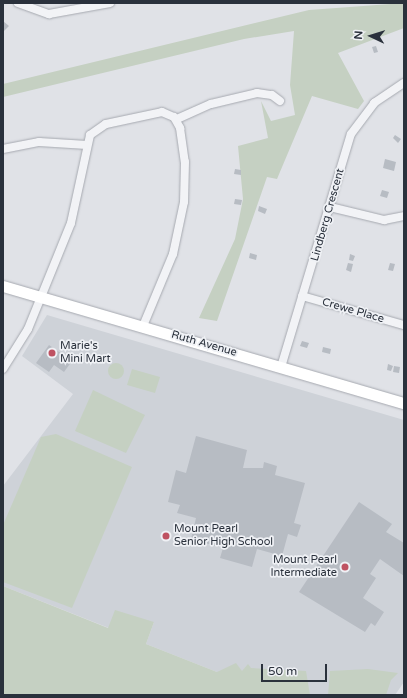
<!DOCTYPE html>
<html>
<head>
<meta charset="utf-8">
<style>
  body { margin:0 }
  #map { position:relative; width:407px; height:698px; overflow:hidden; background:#e0e2e7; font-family:"Varela Round",sans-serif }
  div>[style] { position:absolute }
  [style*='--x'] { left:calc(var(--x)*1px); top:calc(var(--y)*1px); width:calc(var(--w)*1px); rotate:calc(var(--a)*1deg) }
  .built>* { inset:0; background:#ced2d8 }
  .green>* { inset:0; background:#c5d0c2 }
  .round { border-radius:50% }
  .building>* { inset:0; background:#b7bcc3 }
  .roads { filter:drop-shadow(0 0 1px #a6a9b0) drop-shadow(0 0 1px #a6a9b0) }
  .street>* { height:8px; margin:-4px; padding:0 4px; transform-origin:4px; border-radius:4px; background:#f2f3f6 }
  .secondary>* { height:11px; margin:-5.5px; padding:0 5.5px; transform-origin:5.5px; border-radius:5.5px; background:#fff }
  .dots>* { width:11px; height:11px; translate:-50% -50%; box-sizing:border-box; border:2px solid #eff1f5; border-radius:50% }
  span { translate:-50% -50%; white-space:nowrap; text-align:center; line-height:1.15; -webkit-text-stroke:3.5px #eff1f5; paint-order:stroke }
  .street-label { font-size:11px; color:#2a313c }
  .poi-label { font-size:11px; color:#2a313c }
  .left { translate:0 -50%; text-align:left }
  .right { translate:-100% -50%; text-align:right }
  .frame { position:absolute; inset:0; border:4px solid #2a313c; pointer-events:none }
  .north { position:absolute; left:351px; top:16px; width:40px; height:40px; -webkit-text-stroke:3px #eff1f5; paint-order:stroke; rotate:274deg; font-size:11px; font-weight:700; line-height:16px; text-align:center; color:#2a313c }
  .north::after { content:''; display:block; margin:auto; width:14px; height:18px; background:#2a313c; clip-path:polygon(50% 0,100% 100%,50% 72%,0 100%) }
  .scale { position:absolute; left:261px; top:664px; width:66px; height:18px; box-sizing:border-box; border:2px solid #2a313c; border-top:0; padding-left:5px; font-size:12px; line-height:14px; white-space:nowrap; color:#2a313c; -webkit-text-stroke:3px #eff1f5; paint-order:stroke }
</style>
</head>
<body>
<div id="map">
  <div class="built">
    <i style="clip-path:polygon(47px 315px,404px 420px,404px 682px,395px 695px,269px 695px,242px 671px,217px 672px,146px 644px,154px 622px,109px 628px,3px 586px,3px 486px,73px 394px,22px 356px)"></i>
  </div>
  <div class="green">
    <i style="clip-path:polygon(404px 3px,404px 28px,338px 53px,364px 101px,358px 109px,312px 96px,277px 179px,267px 177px,217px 321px,199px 318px,235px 239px,243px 199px,238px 146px,268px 138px,261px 101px,271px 121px,295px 115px,290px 85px,294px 31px,244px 39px,3px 97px,3px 84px,309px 10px)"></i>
    <i class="round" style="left:108px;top:363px;width:16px;height:16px"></i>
    <i style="clip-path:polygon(132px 369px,160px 377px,155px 393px,127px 385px)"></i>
    <i style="clip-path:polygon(93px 390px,145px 415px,126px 453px,75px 431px)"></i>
    <i style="clip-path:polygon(56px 434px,132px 467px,72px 608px,3px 582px,3px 525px,41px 437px)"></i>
    <i style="clip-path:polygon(3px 586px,108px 628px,115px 610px,154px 622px,146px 644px,217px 672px,236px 663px,242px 671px,248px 664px,251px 668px,306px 671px,310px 695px,3px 695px)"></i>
    <i style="clip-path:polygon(368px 669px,398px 673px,391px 680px,386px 695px,328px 695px,330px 671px)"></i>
  </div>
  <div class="building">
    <i style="clip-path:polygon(3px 21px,9px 26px,3px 32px)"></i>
    <i style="clip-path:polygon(376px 46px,378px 52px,374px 53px,372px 47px)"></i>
    <i style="clip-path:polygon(395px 135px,401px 139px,398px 143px,393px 138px)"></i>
    <i style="clip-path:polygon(385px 159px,396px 162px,394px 171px,383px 168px)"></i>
    <i style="clip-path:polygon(235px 169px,241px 170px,241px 175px,234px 174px)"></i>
    <i style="clip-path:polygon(382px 190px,389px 192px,387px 198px,380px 196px)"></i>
    <i style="clip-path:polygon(235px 199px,242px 200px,241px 205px,234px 204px)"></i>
    <i style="clip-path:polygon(259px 206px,267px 209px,265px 214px,258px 211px)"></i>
    <i style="clip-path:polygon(250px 253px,257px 255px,256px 260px,249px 258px)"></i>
    <i style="clip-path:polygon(350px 254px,355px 256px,353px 261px,349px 260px)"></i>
    <i style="clip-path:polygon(348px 263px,353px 264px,351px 272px,346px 270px)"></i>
    <i style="clip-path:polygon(390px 263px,395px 264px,393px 271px,388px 270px)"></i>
    <i style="clip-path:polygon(302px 341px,309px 343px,307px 348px,300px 346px)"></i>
    <i style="clip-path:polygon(49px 345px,72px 361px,64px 372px,54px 365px,49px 372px,36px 363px)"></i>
    <i style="clip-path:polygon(323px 347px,331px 349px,330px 354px,322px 352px)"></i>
    <i style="clip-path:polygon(388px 364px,393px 366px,391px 371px,387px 370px)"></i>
    <i style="clip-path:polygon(394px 366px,400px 367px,399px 373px,393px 372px)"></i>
    <i style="clip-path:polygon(196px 436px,247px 450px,243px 468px,263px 468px,264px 462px,277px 466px,275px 475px,305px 483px,294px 523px,301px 525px,297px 537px,288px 534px,282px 556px,257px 549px,252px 567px,220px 558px,223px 548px,191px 539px,196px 518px,177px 513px,180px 505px,168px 502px,176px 470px,186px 473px)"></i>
    <i style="clip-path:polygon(359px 502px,392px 524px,386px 532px,404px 543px,404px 576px,380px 559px,370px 574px,376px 578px,363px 598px,384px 612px,375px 626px,371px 623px,365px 632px,299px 592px)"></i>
  </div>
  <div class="roads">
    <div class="street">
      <i style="--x:18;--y:3;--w:33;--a:20"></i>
      <i style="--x:49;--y:14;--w:62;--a:-10.2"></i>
      <i style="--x:177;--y:119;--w:37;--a:-24"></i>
      <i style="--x:211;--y:104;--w:47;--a:-13.4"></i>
      <i style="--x:257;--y:93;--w:15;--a:8"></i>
      <i style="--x:272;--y:95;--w:10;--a:37"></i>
      <i style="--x:3;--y:149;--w:37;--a:-11"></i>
      <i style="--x:39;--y:142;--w:48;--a:3.6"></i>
      <i style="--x:330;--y:207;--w:56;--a:13.5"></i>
      <i style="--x:384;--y:220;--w:20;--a:-11"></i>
      <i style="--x:302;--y:296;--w:106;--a:15.9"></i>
      <i style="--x:281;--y:367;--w:243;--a:-73.3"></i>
      <i style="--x:351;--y:134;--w:39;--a:-53"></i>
      <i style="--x:374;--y:103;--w:36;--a:-34"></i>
      <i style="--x:3;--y:369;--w:47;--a:-58"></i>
      <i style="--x:28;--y:329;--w:114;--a:-67.9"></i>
      <i style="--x:71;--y:223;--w:90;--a:-77.8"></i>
      <i style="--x:90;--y:135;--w:19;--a:-35"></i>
      <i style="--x:106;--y:124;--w:57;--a:-12.1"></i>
      <i style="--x:162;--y:112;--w:13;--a:23"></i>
      <i style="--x:174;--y:117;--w:13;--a:61"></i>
      <i style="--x:180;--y:128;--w:34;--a:82"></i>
      <i style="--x:185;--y:162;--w:40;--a:91.4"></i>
      <i style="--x:184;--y:202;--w:53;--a:101.9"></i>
      <i style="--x:173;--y:254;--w:78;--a:112.6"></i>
    </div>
    <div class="secondary">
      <i style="--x:3;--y:286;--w:418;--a:16.3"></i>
    </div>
  </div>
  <div class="dots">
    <i style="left:52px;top:353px;background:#bf5262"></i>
    <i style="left:166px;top:536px;background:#bf5262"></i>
    <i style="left:345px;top:567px;background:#bf5262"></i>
  </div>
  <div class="street-label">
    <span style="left:328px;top:215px;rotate:-74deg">Lindberg Crescent</span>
    <span style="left:353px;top:311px;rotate:16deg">Crewe Place</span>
    <span style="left:204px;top:344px;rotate:16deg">Ruth Avenue</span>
  </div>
  <div class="poi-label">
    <span class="left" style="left:60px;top:353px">Marie's<br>Mini Mart</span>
    <span class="left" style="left:174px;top:536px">Mount Pearl<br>Senior High School</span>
    <span class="right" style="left:337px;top:567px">Mount Pearl<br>Intermediate</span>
  </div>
  <div class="frame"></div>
  <div class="north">N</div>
  <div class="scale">50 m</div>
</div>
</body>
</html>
